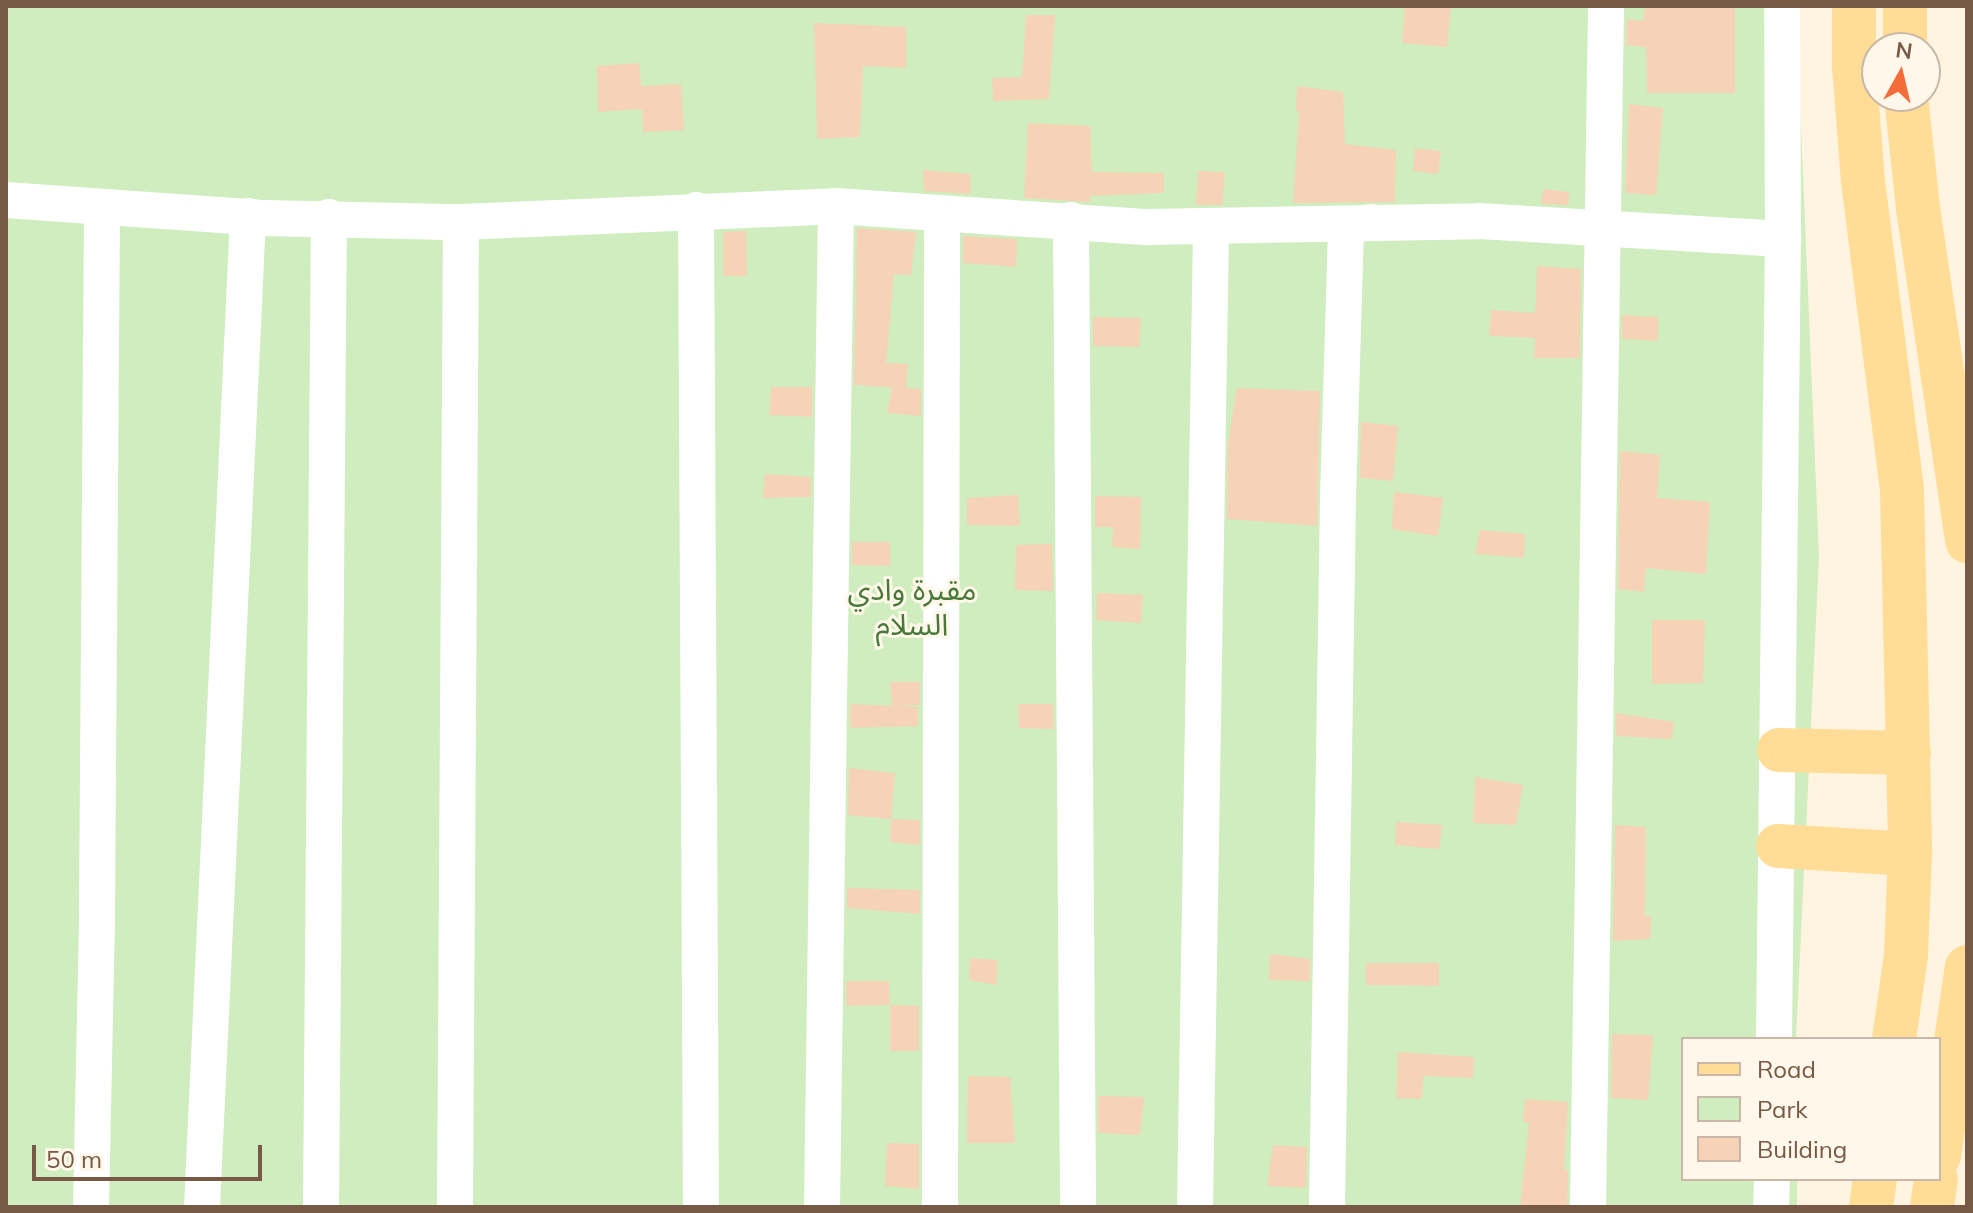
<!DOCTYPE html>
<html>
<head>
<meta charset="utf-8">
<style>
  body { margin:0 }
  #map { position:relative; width:1973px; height:1213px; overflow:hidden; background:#fef4e0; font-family:Mulish,"Noto Sans Arabic",sans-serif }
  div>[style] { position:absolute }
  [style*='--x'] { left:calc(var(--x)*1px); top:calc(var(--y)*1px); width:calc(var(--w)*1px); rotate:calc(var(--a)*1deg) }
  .green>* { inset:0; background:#cfedbe }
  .building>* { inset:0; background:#f6d2b6 }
  .minor>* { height:36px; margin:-18px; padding:0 18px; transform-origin:18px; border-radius:18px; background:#fff }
  .major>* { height:44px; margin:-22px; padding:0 22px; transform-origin:22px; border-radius:22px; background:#ffdd97 }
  span { translate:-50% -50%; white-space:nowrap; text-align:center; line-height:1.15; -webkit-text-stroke:6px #fff7e9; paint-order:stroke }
  .park-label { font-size:30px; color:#49793a }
  .frame { position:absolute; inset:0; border:8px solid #775945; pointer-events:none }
  .legend { position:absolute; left:1681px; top:1037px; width:260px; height:144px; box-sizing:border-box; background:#fff7e9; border:2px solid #c9b8a7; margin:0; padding:10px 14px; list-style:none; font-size:24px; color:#775945 }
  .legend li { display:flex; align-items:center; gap:16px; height:40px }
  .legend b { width:40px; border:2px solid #c9b8a7 }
  .north { position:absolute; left:1861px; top:32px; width:80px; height:80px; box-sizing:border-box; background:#fff7e9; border:2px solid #c9b8a7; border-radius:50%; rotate:8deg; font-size:22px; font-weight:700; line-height:32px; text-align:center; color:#775945 }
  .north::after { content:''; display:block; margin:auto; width:28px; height:36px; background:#f36c3a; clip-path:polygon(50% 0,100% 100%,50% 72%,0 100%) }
  .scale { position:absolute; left:32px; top:1145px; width:230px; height:36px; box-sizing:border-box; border:4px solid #775945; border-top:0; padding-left:10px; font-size:24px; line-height:28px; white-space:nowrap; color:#775945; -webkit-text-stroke:6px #fff7e9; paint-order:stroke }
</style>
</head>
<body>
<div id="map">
  <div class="green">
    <i style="clip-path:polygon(6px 6px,1796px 6px,1819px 557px,1796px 1039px,1683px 1039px,1683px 1179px,1797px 1179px,1797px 1207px,6px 1207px)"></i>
  </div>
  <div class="building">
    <i style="clip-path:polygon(1405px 6px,1451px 6px,1447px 47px,1402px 43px)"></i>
    <i style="clip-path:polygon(1645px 6px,1735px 6px,1735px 93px,1647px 93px,1646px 47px,1626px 45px,1627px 19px,1643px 21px)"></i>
    <i style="clip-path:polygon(1026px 15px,1055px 15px,1049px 99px,993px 101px,992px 78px,1022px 77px)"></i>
    <i style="clip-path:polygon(814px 23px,906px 27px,906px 68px,863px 66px,860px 137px,817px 139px)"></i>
    <i style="clip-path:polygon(639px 63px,641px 86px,681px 84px,684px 130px,643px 132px,642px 109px,598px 112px,597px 66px)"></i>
    <i style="clip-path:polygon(1297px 86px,1343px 92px,1345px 144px,1396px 150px,1395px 202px,1293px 203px,1299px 111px,1296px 111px)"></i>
    <i style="clip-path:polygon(1629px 104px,1663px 108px,1656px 195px,1625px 193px)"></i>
    <i style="clip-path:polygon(1028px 123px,1090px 126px,1092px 172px,1164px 173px,1164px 193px,1090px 196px,1090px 202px,1024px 198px)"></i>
    <i style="clip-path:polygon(1415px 148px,1441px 151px,1438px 174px,1413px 171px)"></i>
    <i style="clip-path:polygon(923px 170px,970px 174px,971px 194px,924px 191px)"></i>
    <i style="clip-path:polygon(1198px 171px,1225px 172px,1222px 205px,1196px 205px)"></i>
    <i style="clip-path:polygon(1543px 189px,1569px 192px,1568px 205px,1541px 204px)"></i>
    <i style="clip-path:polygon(857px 228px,916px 232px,911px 275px,894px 274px,886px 363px,908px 364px,906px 388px,854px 385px)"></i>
    <i style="clip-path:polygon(746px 231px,747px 276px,723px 276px,723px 232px)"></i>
    <i style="clip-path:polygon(963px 236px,1017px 239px,1016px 267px,963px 263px)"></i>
    <i style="clip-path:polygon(1537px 266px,1581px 269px,1580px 358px,1534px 358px,1535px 338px,1489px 336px,1491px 310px,1535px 313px)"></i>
    <i style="clip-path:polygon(1622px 315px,1658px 317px,1658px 341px,1622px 339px)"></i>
    <i style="clip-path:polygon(1093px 317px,1141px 318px,1139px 347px,1093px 346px)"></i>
    <i style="clip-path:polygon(771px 387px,812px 387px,812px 417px,769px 415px)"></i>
    <i style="clip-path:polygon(892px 387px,921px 389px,921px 416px,887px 413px)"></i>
    <i style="clip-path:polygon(1237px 388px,1320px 391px,1317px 526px,1227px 519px,1228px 443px)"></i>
    <i style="clip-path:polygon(1361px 422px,1398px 426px,1393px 481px,1360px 478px)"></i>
    <i style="clip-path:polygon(1620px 451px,1660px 455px,1657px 498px,1710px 502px,1706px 574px,1646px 568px,1644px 592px,1618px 589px)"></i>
    <i style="clip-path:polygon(765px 474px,811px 477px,811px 497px,763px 498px)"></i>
    <i style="clip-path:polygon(1394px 492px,1443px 498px,1438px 536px,1392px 529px)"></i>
    <i style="clip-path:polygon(1018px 495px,1020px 526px,967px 525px,967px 498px)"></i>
    <i style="clip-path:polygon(1095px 496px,1141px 497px,1140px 549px,1112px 547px,1113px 527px,1095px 527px)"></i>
    <i style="clip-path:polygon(1480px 530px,1525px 534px,1524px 558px,1475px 554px)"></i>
    <i style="clip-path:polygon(852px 542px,890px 542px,890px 566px,852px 565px)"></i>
    <i style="clip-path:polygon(1052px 544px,1053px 591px,1015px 590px,1016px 545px)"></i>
    <i style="clip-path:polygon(1097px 593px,1143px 595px,1141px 623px,1096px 620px)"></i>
    <i style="clip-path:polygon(1652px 620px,1705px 620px,1703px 683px,1652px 684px)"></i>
    <i style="clip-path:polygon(890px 682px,920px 682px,920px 705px,892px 706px)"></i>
    <i style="clip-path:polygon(850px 704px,918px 707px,918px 726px,850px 728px)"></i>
    <i style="clip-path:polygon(1018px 704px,1053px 704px,1054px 729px,1019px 728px)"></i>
    <i style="clip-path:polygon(1616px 713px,1674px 722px,1672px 739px,1616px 736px)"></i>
    <i style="clip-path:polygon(849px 768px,895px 773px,891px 819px,848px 815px)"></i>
    <i style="clip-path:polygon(1475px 777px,1523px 785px,1516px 825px,1473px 823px)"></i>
    <i style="clip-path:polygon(891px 819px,920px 820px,920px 845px,890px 842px)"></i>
    <i style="clip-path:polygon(1396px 822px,1442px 825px,1439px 849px,1395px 845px)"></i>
    <i style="clip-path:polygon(1615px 825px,1646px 827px,1645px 916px,1651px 916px,1650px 939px,1613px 941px)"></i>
    <i style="clip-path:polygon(847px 888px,920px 890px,920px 914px,847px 908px)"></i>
    <i style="clip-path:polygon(1270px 954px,1310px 959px,1310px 981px,1269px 980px)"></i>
    <i style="clip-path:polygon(970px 958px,997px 960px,997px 985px,969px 980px)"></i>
    <i style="clip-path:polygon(1366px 963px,1439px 963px,1439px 986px,1366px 985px)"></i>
    <i style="clip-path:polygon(846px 981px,889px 981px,890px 1005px,846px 1006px)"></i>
    <i style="clip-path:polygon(890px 1005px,919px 1006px,919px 1051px,890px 1051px)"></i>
    <i style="clip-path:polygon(1612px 1034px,1653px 1035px,1648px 1100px,1611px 1098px)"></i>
    <i style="clip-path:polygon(1398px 1052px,1474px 1057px,1473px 1078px,1423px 1076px,1422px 1099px,1396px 1098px)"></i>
    <i style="clip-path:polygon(968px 1076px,1010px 1077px,1015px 1143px,967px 1143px)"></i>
    <i style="clip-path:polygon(1098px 1096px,1144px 1097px,1140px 1135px,1098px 1133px)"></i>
    <i style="clip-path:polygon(1525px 1099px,1568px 1102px,1564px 1170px,1568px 1170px,1567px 1207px,1520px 1207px,1529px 1122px,1523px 1122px)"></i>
    <i style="clip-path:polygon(887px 1143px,919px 1144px,919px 1189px,885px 1186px)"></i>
    <i style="clip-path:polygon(1273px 1145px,1307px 1147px,1306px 1188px,1267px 1186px)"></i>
  </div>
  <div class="minor">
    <i style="--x:6;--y:200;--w:257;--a:4"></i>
    <i style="--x:262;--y:218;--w:199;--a:1.2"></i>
    <i style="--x:461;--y:222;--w:375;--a:-2.4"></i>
    <i style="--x:836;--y:206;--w:313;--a:3.9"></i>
    <i style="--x:1148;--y:227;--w:331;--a:-1"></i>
    <i style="--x:1479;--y:221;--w:305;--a:3.4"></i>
    <i style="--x:696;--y:210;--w:997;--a:89.71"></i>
    <i style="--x:1071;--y:220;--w:987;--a:89.59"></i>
    <i style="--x:1774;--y:1039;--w:800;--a:-89.36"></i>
    <i style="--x:1783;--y:239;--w:233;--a:-90.2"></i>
    <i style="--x:91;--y:1207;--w:297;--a:-88.8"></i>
    <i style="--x:97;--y:910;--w:701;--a:-89.59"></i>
    <i style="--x:202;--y:1207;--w:992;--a:-87.34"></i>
    <i style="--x:321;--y:1207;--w:990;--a:-89.54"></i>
    <i style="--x:455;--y:1207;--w:985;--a:-89.65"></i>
    <i style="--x:822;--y:1207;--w:1001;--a:-89.2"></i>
    <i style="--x:940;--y:1207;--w:993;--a:-89.88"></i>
    <i style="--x:1195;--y:1207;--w:980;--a:-89.06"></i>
    <i style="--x:1327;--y:1207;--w:709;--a:-89.11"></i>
    <i style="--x:1338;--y:498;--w:272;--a:-88.3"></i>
    <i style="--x:1346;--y:226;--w:26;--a:-9"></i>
    <i style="--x:1588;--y:1207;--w:1201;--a:-89.14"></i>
    <i style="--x:1771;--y:1207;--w:28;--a:-88"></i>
  </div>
  <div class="major">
    <i style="--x:1854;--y:6;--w:61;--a:90"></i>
    <i style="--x:1854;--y:67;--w:114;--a:85.5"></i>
    <i style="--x:1863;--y:181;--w:311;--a:82.8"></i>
    <i style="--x:1902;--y:490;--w:364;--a:88.7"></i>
    <i style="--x:1910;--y:854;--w:101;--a:92.3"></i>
    <i style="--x:1906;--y:955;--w:85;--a:98.1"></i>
    <i style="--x:1905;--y:48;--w:42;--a:-90"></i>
    <i style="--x:1906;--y:96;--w:113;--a:83.9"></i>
    <i style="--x:1918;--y:208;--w:337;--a:81.6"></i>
    <i style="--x:1779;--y:750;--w:130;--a:1.3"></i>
    <i style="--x:1778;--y:846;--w:132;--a:3.5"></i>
    <i style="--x:1939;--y:1156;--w:191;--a:-81.6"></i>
    <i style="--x:1871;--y:1207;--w:28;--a:-82"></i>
    <i style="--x:1932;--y:1207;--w:28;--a:-82"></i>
  </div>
  <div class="park-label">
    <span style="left:912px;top:606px">مقبرة وادي<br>السلام</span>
  </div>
  <div class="frame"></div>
  <ul class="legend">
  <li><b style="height:10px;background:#ffdd97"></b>Road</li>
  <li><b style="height:22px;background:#cfedbe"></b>Park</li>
  <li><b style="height:22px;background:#f6d2b6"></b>Building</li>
  </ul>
  <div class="north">N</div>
  <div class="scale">50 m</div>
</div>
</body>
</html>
